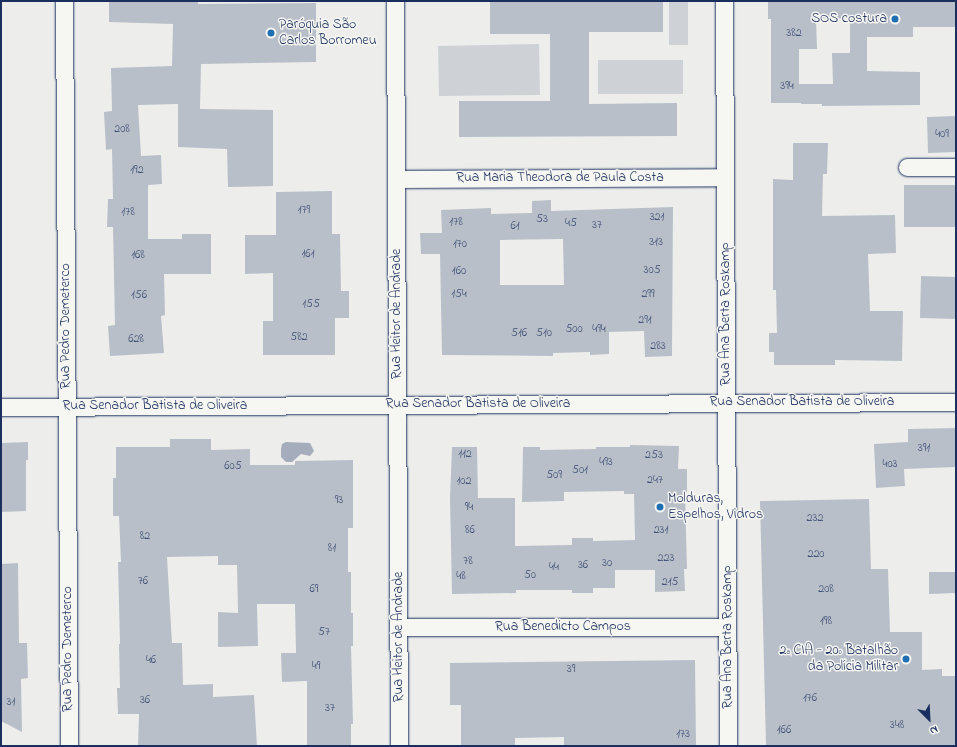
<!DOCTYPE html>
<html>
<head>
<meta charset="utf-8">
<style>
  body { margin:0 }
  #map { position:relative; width:957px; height:747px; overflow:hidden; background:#edeeec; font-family:"Indie Flower",sans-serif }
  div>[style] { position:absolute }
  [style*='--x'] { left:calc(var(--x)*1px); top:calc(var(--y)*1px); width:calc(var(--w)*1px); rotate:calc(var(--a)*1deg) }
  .green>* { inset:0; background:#ced2d7 }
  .water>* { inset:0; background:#a5acbc }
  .building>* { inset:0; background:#b9bfc8 }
  .roads { filter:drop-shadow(0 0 1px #1b2f5e) drop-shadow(0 0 1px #1b2f5e) }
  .minor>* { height:17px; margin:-8.5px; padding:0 8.5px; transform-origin:8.5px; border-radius:8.5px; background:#f6f6f2 }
  .dots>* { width:11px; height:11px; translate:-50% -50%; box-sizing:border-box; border:2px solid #f6f6f2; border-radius:50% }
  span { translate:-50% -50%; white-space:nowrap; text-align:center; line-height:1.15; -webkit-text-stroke:3px #f6f6f2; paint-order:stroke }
  .number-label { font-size:12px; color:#425378 }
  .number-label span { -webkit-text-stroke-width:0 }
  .poi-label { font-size:14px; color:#1b2f5e }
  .right { translate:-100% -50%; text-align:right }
  .left { translate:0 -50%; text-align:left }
  .street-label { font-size:14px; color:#1b2f5e }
  .frame { position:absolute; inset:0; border:2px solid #1b2f5e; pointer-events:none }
  .north { position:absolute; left:909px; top:699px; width:40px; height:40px; -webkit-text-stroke:3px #f6f6f2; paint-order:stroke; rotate:156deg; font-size:11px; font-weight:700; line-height:16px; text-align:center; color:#1b2f5e }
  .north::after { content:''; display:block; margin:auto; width:14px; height:18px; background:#1b2f5e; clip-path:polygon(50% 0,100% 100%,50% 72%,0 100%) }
</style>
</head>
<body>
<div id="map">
  <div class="green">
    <i style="clip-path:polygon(669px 1px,688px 1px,688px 45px,669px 45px)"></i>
    <i style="clip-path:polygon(539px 44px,540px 95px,439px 96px,438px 46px)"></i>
    <i style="clip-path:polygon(598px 60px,683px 60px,683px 94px,598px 94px)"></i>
  </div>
  <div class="water">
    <i style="clip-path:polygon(286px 442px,310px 443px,314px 451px,310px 456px,301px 454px,292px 462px,286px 462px,281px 457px,281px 449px,282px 444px)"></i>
  </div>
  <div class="building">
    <i style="clip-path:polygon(109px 1px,198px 1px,198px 4px,316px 3px,316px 62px,201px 64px,200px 109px,273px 110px,273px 186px,228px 187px,227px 149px,178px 147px,178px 104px,138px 105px,141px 156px,161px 155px,162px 184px,148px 185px,148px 239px,182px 239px,182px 234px,211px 234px,211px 274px,164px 274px,165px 315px,161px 316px,164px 353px,110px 356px,108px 326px,115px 325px,113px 227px,107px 227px,108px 199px,113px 199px,112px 149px,106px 150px,104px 112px,112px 111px,111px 68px,172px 66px,173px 24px,109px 22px)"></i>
    <i style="clip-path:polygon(490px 1px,663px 1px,663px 32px,589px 32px,589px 104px,677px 103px,677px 136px,459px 137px,459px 101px,550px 101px,550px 34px,490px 34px)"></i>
    <i style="clip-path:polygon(evenodd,768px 1px,956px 1px,956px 27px,913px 27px,913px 37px,867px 37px,867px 71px,920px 72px,920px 105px,822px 106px,822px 104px,801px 104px,801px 103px,771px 103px,771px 19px,768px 19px,768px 1px,816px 18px,850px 19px,850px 53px,832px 53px,833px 84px,799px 84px,799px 49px,817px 49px,816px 18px)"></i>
    <i style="clip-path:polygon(956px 116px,956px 152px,928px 153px,927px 117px)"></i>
    <i style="clip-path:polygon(793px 143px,828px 143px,827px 174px,823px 174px,822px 216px,895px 215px,896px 253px,868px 254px,870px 311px,903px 311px,902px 361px,835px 360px,835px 365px,774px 365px,774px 352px,769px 352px,769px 333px,777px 333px,776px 290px,773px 290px,773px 179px,793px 180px)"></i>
    <i style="clip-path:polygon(904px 185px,956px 185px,956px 227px,904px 227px)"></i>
    <i style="clip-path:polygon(332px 191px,332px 234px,340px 234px,341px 291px,349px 291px,349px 318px,335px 318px,335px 355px,263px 355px,263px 321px,273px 321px,273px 273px,245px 274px,245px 235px,276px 235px,276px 192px)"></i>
    <i style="clip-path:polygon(evenodd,551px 200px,551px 211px,673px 207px,672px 356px,645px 357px,644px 331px,609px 332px,609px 354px,590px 355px,590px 352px,553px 353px,553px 356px,442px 355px,440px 254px,421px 254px,420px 233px,442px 233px,441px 210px,491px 208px,491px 214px,532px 213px,532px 201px,551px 200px,563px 239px,564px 285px,500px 285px,500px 240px,563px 239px)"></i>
    <i style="clip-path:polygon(921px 276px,956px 277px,956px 319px,920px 318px)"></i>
    <i style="clip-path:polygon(956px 428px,956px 467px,904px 469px,905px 486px,876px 488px,874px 444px,908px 442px,908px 429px)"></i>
    <i style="clip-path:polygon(170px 439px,211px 439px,211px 450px,250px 449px,250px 465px,295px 465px,295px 461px,353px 460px,353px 528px,348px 528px,348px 572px,351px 572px,351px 613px,353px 613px,353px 646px,351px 646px,353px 724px,351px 724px,351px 746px,307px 746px,307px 681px,282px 682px,281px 653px,296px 653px,295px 604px,257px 604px,258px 646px,218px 647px,218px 612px,238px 613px,237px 565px,218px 565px,218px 556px,167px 557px,172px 643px,182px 643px,183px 685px,213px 684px,213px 697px,254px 695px,257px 746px,138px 746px,139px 714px,118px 714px,117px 688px,120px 688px,119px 644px,120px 644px,118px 562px,121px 562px,119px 516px,113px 516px,113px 478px,116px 478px,116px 447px,170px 447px)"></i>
    <i style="clip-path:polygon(28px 442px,28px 460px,26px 460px,26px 511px,1px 512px,1px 443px)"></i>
    <i style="clip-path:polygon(630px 445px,679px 446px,678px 469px,687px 469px,687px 492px,685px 492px,687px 569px,684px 569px,685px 591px,655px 592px,655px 570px,615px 570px,615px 588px,593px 588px,593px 593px,572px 593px,572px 590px,516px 590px,516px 593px,452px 594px,450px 498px,452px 447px,477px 447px,478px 498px,515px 498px,515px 546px,572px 545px,572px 538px,593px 538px,593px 541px,635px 540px,634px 494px,624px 494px,624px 491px,564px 492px,564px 501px,522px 502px,523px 447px,540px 447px,540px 450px,596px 449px,596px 447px,630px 447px)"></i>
    <i style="clip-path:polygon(869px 499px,871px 569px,888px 569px,890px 632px,922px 632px,922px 670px,942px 669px,942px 676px,956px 676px,956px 746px,766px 746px,760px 501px)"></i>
    <i style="clip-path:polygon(18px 563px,19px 643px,27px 643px,28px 678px,21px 679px,22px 732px,1px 721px,1px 564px)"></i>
    <i style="clip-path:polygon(929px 572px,956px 572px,956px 593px,929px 594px)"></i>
    <i style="clip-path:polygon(695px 660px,696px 746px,564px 746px,564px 737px,515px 738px,515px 746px,461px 746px,461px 705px,450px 705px,450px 663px)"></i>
  </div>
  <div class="roads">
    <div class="minor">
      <i style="--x:64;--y:1;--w:745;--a:89.62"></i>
      <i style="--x:395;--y:1;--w:745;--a:89.69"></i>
      <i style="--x:724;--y:1;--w:745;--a:89.69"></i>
      <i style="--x:907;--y:167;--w:49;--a:0"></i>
      <i style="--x:396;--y:179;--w:329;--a:-0.3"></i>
      <i style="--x:1;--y:407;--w:955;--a:-0.3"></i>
      <i style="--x:399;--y:627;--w:328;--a:0"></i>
    </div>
  </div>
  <div class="dots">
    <i style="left:895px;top:19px;background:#1f6fb2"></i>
    <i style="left:271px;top:33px;background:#1f6fb2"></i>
    <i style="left:660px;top:507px;background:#1f6fb2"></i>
    <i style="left:906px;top:659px;background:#1f6fb2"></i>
  </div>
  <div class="number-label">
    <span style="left:794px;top:34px">382</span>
    <span style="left:787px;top:87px">394</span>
    <span style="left:122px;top:130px">208</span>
    <span style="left:942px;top:135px">409</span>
    <span style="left:137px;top:171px">192</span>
    <span style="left:304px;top:211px">179</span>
    <span style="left:128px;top:213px">178</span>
    <span style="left:657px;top:218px">321</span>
    <span style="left:542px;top:220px">53</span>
    <span style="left:456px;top:223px">178</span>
    <span style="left:571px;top:224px">45</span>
    <span style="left:597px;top:226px">37</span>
    <span style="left:515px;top:227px">61</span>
    <span style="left:656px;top:243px">313</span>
    <span style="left:460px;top:245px">170</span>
    <span style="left:308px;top:255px">161</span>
    <span style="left:138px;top:256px">168</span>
    <span style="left:652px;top:271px">305</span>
    <span style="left:459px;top:272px">160</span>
    <span style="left:459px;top:295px">154</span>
    <span style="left:648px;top:295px">299</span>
    <span style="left:139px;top:296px">156</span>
    <span style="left:311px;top:305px">155</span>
    <span style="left:645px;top:321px">291</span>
    <span style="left:574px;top:330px">500</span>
    <span style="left:599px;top:330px">494</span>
    <span style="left:519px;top:334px">516</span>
    <span style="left:544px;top:334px">510</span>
    <span style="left:299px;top:338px">582</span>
    <span style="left:136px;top:340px">628</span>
    <span style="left:658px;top:347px">283</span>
    <span style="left:924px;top:449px">391</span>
    <span style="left:465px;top:455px">112</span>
    <span style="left:654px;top:456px">253</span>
    <span style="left:606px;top:463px">493</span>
    <span style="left:890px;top:465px">403</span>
    <span style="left:233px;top:467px">605</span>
    <span style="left:580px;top:471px">501</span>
    <span style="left:554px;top:476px">509</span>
    <span style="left:655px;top:481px">247</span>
    <span style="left:464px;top:482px">102</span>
    <span style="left:339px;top:501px">93</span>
    <span style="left:469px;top:508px">94</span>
    <span style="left:815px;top:519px">232</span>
    <span style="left:470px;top:531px">86</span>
    <span style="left:661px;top:531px">231</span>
    <span style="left:145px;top:537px">82</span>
    <span style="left:332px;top:549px">81</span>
    <span style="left:816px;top:555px">220</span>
    <span style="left:666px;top:559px">223</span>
    <span style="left:468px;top:562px">78</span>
    <span style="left:607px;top:564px">30</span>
    <span style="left:583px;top:566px">36</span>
    <span style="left:554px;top:568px">44</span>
    <span style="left:530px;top:576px">50</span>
    <span style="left:461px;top:577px">48</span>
    <span style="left:143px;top:582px">76</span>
    <span style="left:670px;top:583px">215</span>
    <span style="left:314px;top:590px">69</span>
    <span style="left:826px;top:590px">208</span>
    <span style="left:826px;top:622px">198</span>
    <span style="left:324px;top:633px">57</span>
    <span style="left:151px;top:661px">46</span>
    <span style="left:316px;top:667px">49</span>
    <span style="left:571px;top:670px">39</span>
    <span style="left:810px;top:699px">176</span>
    <span style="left:145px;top:701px">36</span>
    <span style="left:11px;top:703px">31</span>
    <span style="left:330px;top:709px">37</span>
    <span style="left:897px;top:726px">348</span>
    <span style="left:784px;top:731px">166</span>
    <span style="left:683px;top:735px">173</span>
  </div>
  <div class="poi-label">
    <span class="right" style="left:887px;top:19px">SOS costura</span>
    <span class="left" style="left:279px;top:33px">Paróquia São<br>Carlos Borromeu</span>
    <span class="left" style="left:668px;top:507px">Molduras,<br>Espelhos, Vidros</span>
    <span class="right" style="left:898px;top:659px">2ª CIA - 20º Batalhão<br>da Polícia Militar</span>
  </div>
  <div class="street-label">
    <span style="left:560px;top:178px">Rua Maria Theodora de Paula Costa</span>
    <span style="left:397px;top:314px;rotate:-90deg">Rua Heitor de Andrade</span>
    <span style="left:726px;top:314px;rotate:-90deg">Rua Ana Berta Roskamp</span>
    <span style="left:66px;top:326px;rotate:-90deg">Rua Pedro Demeterco</span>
    <span style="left:802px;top:402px">Rua Senador Batista de Oliveira</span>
    <span style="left:478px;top:404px">Rua Senador Batista de Oliveira</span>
    <span style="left:155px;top:406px">Rua Senador Batista de Oliveira</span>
    <span style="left:563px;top:627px">Rua Benedicto Campos</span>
    <span style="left:399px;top:637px;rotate:-90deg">Rua Heitor de Andrade</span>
    <span style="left:728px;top:637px;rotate:-90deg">Rua Ana Berta Roskamp</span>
    <span style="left:68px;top:649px;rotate:-90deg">Rua Pedro Demeterco</span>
  </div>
  <div class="frame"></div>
  <div class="north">N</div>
</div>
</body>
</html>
